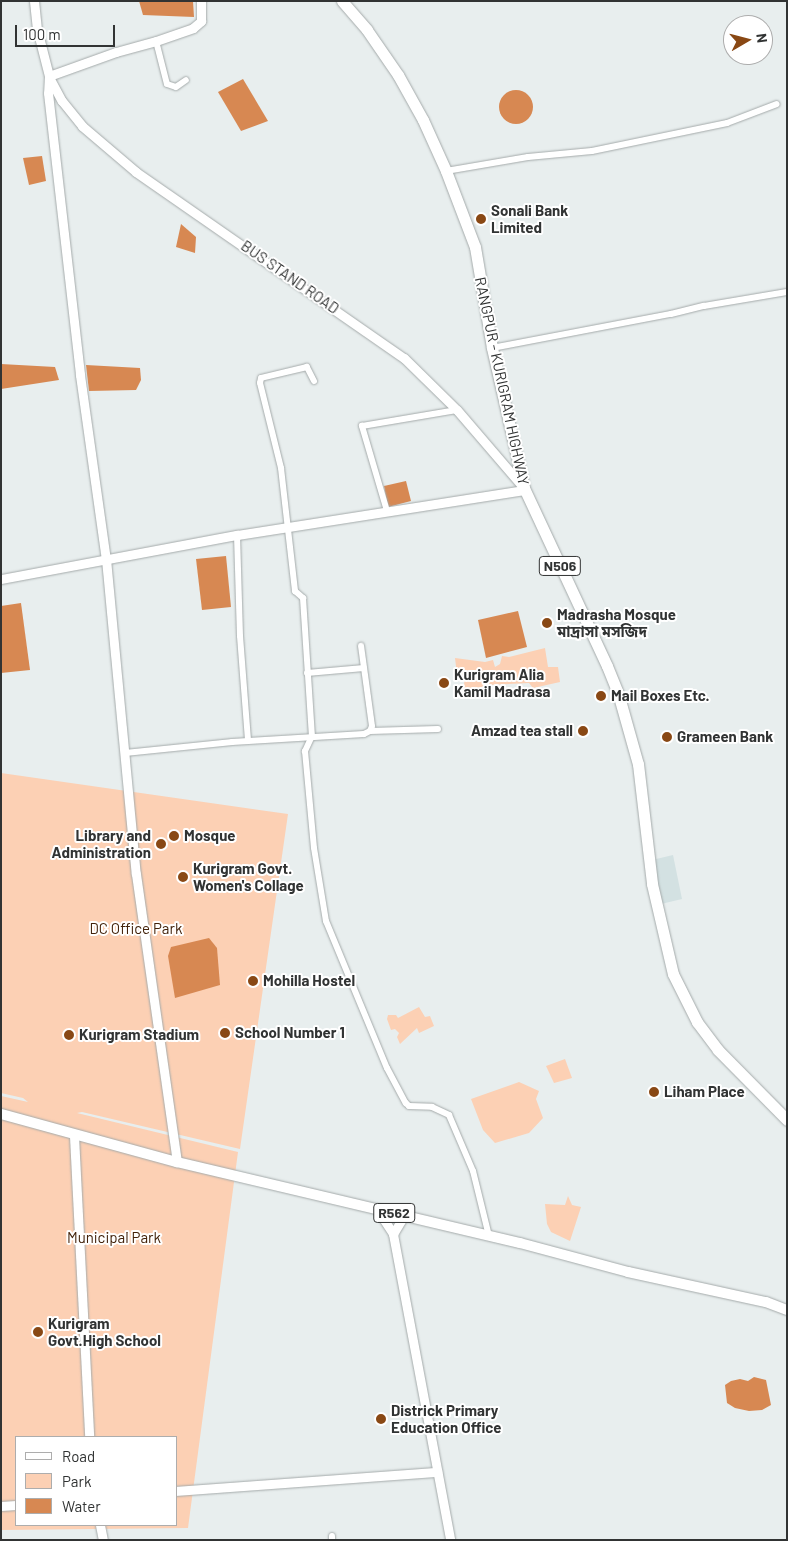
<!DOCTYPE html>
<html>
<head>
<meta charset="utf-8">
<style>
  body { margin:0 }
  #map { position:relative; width:788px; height:1541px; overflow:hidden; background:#e8eeee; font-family:Barlow,"Noto Sans Bengali",sans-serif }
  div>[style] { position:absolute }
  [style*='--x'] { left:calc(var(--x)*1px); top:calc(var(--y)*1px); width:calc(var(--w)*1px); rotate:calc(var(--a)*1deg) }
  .built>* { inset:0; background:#d3e1e2 }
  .green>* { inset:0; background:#fcd0b4 }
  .water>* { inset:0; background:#d78852 }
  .round { border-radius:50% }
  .roads { filter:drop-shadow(0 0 1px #a4aaaa) drop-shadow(0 0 1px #a4aaaa) }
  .street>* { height:6px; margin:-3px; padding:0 3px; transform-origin:3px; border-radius:3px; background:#fff }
  .secondary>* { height:9px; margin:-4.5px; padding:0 4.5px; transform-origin:4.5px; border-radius:4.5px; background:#fff }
  .primary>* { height:10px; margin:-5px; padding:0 5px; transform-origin:5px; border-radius:5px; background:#fff }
  .highway>* { height:11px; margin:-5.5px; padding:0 5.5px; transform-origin:5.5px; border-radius:5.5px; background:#fff }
  .dots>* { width:14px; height:14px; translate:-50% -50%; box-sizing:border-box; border:2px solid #fff; border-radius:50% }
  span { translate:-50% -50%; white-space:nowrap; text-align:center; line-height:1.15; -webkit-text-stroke:4px #fff; paint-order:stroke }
  .shield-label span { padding:1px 4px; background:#fff; border:1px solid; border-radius:4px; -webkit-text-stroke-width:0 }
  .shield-label { font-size:14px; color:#313333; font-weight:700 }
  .poi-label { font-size:15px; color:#313333; font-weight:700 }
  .left { translate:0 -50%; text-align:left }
  .right { translate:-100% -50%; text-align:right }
  .street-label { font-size:15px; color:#313333 }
  .park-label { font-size:15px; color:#42220a }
  .frame { position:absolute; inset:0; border:2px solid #313333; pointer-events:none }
  .legend { position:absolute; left:15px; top:1436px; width:162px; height:90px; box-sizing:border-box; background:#fff; border:1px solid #adadad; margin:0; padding:6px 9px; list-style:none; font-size:15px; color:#313333 }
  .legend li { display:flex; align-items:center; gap:10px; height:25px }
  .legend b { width:25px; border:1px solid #adadad }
  .north { position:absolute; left:723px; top:15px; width:50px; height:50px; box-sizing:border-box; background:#fff; border:1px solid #adadad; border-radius:50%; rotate:82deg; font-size:14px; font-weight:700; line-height:20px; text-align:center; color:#313333 }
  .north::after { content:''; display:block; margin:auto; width:18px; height:22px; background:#894814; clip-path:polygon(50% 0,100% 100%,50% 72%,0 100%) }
  .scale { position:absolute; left:15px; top:25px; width:100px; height:22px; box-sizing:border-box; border:2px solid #313333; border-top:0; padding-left:6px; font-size:15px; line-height:18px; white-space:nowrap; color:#313333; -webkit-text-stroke:4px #fff; paint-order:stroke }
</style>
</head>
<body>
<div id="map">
  <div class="built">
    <i style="clip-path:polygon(673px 855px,682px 899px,661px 904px,652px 860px)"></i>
  </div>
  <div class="green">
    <i style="clip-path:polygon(545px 648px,548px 667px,558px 667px,560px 682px,533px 688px,529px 683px,489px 685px,463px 692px,465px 677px,457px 675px,455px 658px,485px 662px,493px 660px,495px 667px,500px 664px,502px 656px,509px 657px)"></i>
    <i style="clip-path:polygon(evenodd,1px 773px,288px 814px,240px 1149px,82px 1112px,77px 1113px,238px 1152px,188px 1528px,1px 1530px,1px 1096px,28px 1102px,23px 1098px,1px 1093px,1px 773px,16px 1437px,176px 1437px,176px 1525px,16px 1525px,16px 1437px)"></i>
    <i style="clip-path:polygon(419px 1007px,425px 1017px,430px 1016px,434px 1026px,419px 1033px,417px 1028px,400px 1044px,397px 1037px,399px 1033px,395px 1029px,391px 1030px,387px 1019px,388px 1015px,396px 1015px,398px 1018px)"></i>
    <i style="clip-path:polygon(565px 1059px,572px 1078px,554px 1083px,546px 1066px)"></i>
    <i style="clip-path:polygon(519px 1082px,539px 1091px,536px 1099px,543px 1118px,529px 1133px,495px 1143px,483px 1130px,471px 1099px)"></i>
    <i style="clip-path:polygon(568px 1196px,572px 1205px,581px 1207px,570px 1241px,551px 1232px,547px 1224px,545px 1204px,565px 1205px)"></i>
  </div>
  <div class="water">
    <i style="clip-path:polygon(139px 1px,193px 1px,194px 17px,143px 15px)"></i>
    <i style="clip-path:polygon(243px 79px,268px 121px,241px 131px,218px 92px)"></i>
    <i class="round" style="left:499px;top:90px;width:34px;height:34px"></i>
    <i style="clip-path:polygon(42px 156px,46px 181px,29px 185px,23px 158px)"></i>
    <i style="clip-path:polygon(181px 224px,196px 237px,195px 253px,176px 247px)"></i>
    <i style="clip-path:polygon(1px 364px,55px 367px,59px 380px,1px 389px)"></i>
    <i style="clip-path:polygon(86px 365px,140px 368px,141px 380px,136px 390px,89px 391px)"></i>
    <i style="clip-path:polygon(406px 481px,411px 501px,388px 507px,384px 486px)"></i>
    <i style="clip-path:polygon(226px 556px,231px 607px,202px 610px,196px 559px)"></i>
    <i style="clip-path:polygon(21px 603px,30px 670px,1px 673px,1px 606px)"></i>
    <i style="clip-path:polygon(518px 611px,527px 647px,486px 658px,478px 620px)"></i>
    <i style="clip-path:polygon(209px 938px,217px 948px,220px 985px,175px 998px,168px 956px,171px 947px)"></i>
    <i style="clip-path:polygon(754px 1377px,766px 1380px,771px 1405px,762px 1410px,749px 1411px,735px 1408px,727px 1403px,725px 1385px,731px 1381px,740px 1379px,748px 1381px)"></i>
  </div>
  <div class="roads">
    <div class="street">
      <i style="--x:156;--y:41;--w:44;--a:75.7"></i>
      <i style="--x:167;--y:84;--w:9;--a:18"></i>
      <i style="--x:176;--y:87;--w:12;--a:-35"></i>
      <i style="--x:446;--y:171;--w:83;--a:-9.7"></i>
      <i style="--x:528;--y:157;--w:64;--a:-5.4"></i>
      <i style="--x:592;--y:151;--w:138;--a:-11.7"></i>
      <i style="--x:727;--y:123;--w:53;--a:-20.8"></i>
      <i style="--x:492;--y:348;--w:182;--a:-10.8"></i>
      <i style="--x:671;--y:314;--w:34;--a:-14"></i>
      <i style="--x:704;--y:306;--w:84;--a:-9.6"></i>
      <i style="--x:314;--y:381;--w:16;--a:-117"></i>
      <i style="--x:307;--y:367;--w:47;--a:166.6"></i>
      <i style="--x:261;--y:378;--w:5;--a:101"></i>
      <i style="--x:260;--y:383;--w:88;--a:76.1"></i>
      <i style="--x:281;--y:468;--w:124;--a:83.5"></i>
      <i style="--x:295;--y:591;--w:11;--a:41"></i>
      <i style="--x:303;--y:598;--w:138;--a:86.3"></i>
      <i style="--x:312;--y:736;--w:17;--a:115"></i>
      <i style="--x:305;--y:751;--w:97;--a:84.7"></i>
      <i style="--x:314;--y:848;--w:74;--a:80.7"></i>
      <i style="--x:326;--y:921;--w:159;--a:67.5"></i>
      <i style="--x:387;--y:1068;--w:40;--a:62"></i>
      <i style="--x:406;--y:1103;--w:4;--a:45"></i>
      <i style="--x:409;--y:1106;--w:23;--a:2"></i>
      <i style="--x:432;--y:1107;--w:19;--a:25"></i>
      <i style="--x:449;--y:1115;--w:61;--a:66.8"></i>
      <i style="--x:473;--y:1171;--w:67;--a:76.2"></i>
      <i style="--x:387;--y:511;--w:89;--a:-106.4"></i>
      <i style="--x:362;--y:426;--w:96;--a:-9.6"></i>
      <i style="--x:237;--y:535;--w:101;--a:88.3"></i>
      <i style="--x:240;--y:636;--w:105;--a:85.6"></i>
      <i style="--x:307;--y:673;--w:57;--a:-5"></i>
      <i style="--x:370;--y:731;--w:68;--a:-1.7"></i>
      <i style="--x:125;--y:753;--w:108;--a:-5.9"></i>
      <i style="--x:232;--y:742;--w:132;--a:-3.5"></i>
      <i style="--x:364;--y:734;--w:7;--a:-27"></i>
      <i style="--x:370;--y:731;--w:5;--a:-68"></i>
      <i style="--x:372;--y:726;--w:81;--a:-97.8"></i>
      <i style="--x:332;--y:1536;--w:4;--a:90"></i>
    </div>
    <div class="secondary">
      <i style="--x:34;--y:1;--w:28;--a:84"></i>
      <i style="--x:37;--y:29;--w:49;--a:75.7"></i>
      <i style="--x:49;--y:76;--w:17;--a:93"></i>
      <i style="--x:48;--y:93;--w:284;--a:83.5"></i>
      <i style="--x:80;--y:375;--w:186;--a:82"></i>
      <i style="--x:106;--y:559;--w:316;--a:84.6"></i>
      <i style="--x:136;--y:874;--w:291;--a:81.9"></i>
      <i style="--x:49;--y:76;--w:71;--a:-19.7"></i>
      <i style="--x:116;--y:52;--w:41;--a:-15.4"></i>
      <i style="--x:156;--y:41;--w:39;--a:-19"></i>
      <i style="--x:193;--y:28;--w:11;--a:-41"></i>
      <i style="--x:201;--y:21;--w:20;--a:-90"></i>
      <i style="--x:49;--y:77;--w:27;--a:62"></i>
      <i style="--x:62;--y:101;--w:32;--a:51"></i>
      <i style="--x:82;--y:126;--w:71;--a:40.4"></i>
      <i style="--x:136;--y:172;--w:326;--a:34.8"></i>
      <i style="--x:404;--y:358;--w:74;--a:44.5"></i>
      <i style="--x:457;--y:410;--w:101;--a:49.4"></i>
      <i style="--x:1;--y:579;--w:240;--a:-10.6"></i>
      <i style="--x:237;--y:535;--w:291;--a:-8.9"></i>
      <i style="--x:74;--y:1136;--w:301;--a:87.1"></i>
      <i style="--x:377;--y:1209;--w:30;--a:57"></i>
      <i style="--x:393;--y:1234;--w:311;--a:79.4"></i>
      <i style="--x:393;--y:1234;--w:21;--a:-59"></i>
      <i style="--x:176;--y:1491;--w:262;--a:-4.2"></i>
      <i style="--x:1;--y:1506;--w:15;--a:-4"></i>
      <i style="--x:100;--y:1525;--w:15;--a:79"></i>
    </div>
    <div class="primary">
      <i style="--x:1;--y:1114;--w:182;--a:15.3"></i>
      <i style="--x:177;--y:1162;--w:352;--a:13.3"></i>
      <i style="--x:520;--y:1243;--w:112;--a:15"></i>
      <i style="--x:628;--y:1272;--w:141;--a:12.3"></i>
      <i style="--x:766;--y:1302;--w:22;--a:21"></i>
    </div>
    <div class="highway">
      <i style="--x:342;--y:1;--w:38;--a:49"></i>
      <i style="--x:367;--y:30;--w:55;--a:55.4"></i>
      <i style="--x:398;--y:75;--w:51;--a:60.9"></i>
      <i style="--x:423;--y:120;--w:56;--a:65.7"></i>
      <i style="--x:446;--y:171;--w:81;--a:69.1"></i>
      <i style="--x:475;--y:247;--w:102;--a:80.4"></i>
      <i style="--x:492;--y:348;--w:144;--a:77.1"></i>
      <i style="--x:524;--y:488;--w:196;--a:65"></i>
      <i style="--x:607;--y:666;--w:29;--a:68"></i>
      <i style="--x:618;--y:693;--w:74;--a:74.3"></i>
      <i style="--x:638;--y:764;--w:121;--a:83.3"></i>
      <i style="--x:652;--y:884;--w:92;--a:76.9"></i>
      <i style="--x:673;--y:974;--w:54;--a:63.4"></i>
      <i style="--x:697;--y:1022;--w:35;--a:53"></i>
      <i style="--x:718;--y:1050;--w:98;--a:45.4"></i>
    </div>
  </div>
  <div class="dots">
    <i style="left:481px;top:219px;background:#894814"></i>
    <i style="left:547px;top:623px;background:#894814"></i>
    <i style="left:444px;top:683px;background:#894814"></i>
    <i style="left:601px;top:696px;background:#894814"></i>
    <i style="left:583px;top:731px;background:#894814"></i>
    <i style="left:667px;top:737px;background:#894814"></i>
    <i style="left:174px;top:836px;background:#894814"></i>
    <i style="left:161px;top:844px;background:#894814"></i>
    <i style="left:183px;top:877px;background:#894814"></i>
    <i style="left:253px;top:981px;background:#894814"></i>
    <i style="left:225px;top:1033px;background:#894814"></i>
    <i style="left:69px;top:1035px;background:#894814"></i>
    <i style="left:654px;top:1092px;background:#894814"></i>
    <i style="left:38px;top:1332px;background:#894814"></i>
    <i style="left:381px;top:1419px;background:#894814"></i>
  </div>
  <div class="shield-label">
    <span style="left:560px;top:566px">N506</span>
    <span style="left:394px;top:1213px">R562</span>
  </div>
  <div class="poi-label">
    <span class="left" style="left:491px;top:219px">Sonali Bank<br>Limited</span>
    <span class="left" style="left:557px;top:623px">Madrasha Mosque<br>মাদ্রাসা মসজিদ</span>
    <span class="left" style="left:454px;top:683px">Kurigram Alia<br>Kamil Madrasa</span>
    <span class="left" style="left:611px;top:696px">Mail Boxes Etc.</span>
    <span class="right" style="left:573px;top:731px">Amzad tea stall</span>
    <span class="left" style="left:677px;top:737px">Grameen Bank</span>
    <span class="right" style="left:151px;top:844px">Library and<br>Administration</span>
    <span class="left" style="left:184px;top:836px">Mosque</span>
    <span class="left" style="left:193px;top:877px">Kurigram Govt.<br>Women's Collage</span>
    <span class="left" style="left:263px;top:981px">Mohilla Hostel</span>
    <span class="left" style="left:235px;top:1033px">School Number 1</span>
    <span class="left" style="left:79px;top:1035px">Kurigram Stadium</span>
    <span class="left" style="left:664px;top:1092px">Liham Place</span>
    <span class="left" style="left:48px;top:1332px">Kurigram<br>Govt.High School</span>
    <span class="left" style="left:391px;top:1419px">Districk Primary<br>Education Office</span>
  </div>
  <div class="street-label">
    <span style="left:290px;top:277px;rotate:35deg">BUS STAND ROAD</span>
    <span style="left:502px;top:381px;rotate:78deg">RANGPUR - KURIGRAM HIGHWAY</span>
  </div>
  <div class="park-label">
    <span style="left:136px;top:929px">DC Office Park</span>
    <span style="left:114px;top:1238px">Municipal Park</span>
  </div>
  <div class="frame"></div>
  <ul class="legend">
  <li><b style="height:6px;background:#fff"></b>Road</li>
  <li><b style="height:14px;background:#fcd0b4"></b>Park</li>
  <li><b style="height:14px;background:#d78852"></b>Water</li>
  </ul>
  <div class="north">N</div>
  <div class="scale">100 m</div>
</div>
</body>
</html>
